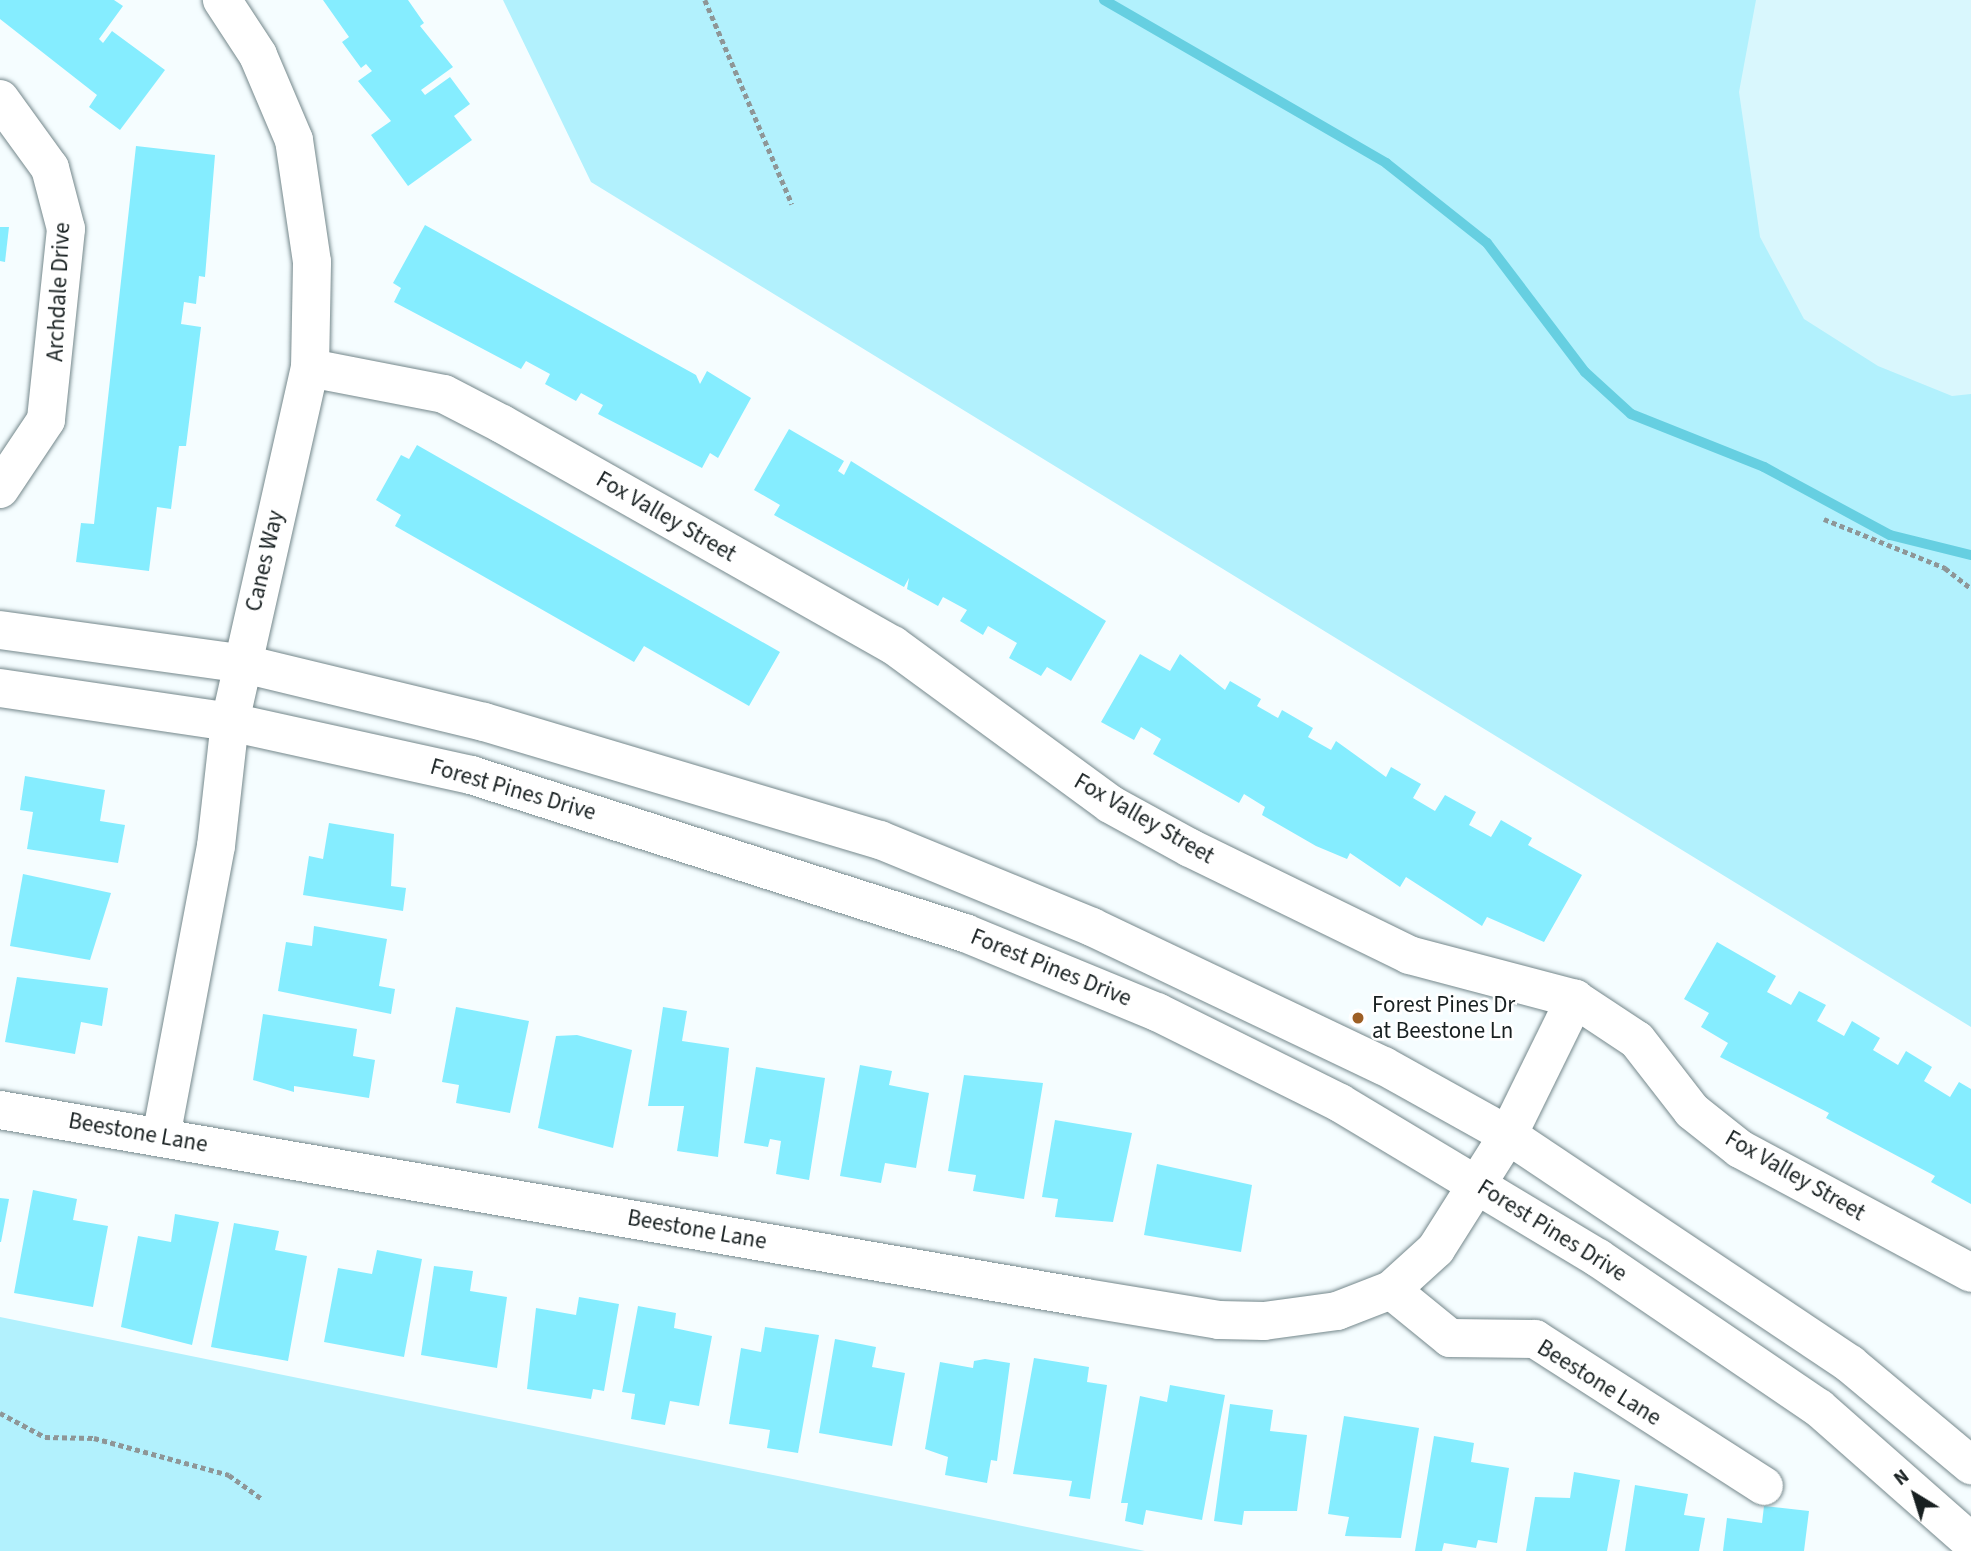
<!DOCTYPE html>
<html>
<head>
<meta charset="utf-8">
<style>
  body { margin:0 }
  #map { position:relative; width:1971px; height:1551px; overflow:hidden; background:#f5fdff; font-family:"Source Sans 3",sans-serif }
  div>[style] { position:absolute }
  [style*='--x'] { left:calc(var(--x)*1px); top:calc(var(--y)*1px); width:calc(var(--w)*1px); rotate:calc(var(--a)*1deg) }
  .built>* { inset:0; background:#d9f7fd }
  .green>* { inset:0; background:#b2f1fd }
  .stream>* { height:10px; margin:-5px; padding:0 5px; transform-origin:5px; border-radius:5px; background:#66cfe1 }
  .building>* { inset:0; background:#85edff }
  .path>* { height:4.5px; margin-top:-2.25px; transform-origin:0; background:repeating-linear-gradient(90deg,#8e9697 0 5px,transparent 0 8.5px) }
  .roads { filter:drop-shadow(0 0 2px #75888c) drop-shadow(0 0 2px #75888c) }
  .minor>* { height:38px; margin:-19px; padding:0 19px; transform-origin:19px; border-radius:19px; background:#fff }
  .tertiary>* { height:38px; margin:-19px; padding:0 19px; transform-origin:19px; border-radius:19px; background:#fff }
  .dots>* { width:19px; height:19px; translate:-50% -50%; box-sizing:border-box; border:4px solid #fff; border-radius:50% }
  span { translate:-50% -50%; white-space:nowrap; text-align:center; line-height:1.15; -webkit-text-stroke:5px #fff; paint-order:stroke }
  .street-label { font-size:23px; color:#182021 }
  .poi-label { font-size:23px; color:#182021 }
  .left { translate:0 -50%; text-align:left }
  .north { position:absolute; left:1880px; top:1460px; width:70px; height:70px; -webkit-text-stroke:5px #fff; paint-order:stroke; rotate:322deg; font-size:19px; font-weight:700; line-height:28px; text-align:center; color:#182021 }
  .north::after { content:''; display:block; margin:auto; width:24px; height:32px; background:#182021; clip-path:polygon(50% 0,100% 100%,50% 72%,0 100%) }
</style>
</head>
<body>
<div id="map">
  <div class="built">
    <i style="clip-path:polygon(1104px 0,1971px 0,1971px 555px)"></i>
  </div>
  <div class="green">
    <i style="clip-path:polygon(503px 0,1756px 0,1739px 92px,1760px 237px,1804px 319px,1878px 366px,1952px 396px,1971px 394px,1971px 1027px,591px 182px)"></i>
    <i style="clip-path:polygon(0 1317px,1145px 1551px,0 1551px)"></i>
  </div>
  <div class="stream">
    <i style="--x:1104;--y:0;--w:326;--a:30"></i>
    <i style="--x:1386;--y:163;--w:129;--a:38.4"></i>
    <i style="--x:1487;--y:243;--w:162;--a:52.8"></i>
    <i style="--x:1585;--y:372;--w:62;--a:42.4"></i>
    <i style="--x:1631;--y:414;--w:143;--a:21.7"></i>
    <i style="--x:1764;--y:467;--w:143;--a:28.4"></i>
    <i style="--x:1890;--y:535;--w:83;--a:13.9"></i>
  </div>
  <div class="building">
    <i style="clip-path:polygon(0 0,114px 0,123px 6px,99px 39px,103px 43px,112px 31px,165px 70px,120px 130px,89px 107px,97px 95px,0 19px)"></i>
    <i style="clip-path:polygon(323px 0,408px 0,424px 23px,420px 26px,453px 67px,421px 90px,425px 95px,450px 77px,470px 104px,454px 116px,472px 140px,408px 186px,371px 135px,391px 121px,358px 81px,372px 71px,366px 64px,361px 68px,342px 42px,349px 37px)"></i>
    <i style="clip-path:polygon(136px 146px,215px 155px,205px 277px,199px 276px,196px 304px,184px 302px,181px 324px,201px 327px,186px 446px,179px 446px,171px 509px,157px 507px,149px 571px,76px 562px,81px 523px,94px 524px)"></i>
    <i style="clip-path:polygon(425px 225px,696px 375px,700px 384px,707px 371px,751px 398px,718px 458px,710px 453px,702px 468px,598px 414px,603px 405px,581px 393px,576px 401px,545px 384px,550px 374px,526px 361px,521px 369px,394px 302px,401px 288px,393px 283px)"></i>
    <i style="clip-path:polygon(0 227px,9px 227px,5px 262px,0 261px)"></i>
    <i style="clip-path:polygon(789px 429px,844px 461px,838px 471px,844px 475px,851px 461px,1106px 621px,1071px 681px,1047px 667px,1041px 676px,1009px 658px,1017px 643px,988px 626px,983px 635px,960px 621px,967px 610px,943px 597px,938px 606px,907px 589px,909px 578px,904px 587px,774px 515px,780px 505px,754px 490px)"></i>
    <i style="clip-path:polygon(417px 445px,780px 652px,749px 706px,644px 646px,634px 662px,395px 526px,401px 515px,376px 500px,401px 455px,409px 459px)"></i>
    <i style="clip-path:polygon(1140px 654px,1170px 671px,1180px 654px,1225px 690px,1230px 681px,1261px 699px,1257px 706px,1278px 718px,1282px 710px,1313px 728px,1308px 737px,1331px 750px,1336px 741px,1386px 777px,1391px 767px,1421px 784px,1413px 798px,1435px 811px,1445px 795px,1476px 812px,1469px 825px,1491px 837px,1501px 820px,1532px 838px,1528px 845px,1582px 875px,1544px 942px,1487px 917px,1482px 926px,1406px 877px,1400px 887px,1350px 853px,1347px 859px,1316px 846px,1262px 815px,1265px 807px,1244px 794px,1239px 803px,1153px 754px,1161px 739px,1141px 727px,1134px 740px,1101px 722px)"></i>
    <i style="clip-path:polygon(25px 776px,105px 790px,100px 821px,125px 825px,118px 863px,27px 849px,33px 812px,20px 810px)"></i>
    <i style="clip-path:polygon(329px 823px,394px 834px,391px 886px,406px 888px,403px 911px,303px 895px,309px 856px,323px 859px)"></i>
    <i style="clip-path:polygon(23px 874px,111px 893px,90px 960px,10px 946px)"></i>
    <i style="clip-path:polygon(314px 926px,387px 939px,379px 986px,395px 989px,391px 1014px,278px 991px,286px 942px,312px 946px)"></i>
    <i style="clip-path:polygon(1717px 942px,1776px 976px,1767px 992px,1791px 1005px,1799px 991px,1826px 1005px,1817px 1021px,1844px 1036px,1852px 1021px,1880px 1038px,1873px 1050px,1898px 1065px,1906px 1051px,1932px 1067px,1924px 1081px,1950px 1097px,1959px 1082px,1971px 1089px,1971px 1204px,1931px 1182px,1935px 1176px,1826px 1118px,1829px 1113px,1720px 1057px,1728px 1043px,1701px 1027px,1709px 1013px,1684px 999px)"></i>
    <i style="clip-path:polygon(17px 977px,108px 988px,102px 1026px,81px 1022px,75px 1054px,5px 1042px)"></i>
    <i style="clip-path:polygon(456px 1007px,529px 1021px,510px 1113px,456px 1103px,459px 1085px,442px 1082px)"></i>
    <i style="clip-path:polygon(663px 1007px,687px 1011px,682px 1041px,729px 1048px,718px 1157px,677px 1151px,684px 1106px,648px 1106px)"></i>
    <i style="clip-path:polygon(263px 1014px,357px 1029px,353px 1056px,375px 1060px,369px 1098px,294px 1086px,294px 1092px,253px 1080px)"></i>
    <i style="clip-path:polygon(577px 1035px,632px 1050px,613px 1148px,538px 1128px,556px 1036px)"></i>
    <i style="clip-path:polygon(860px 1065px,892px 1071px,889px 1085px,929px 1093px,916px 1168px,885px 1163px,881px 1183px,840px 1176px)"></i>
    <i style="clip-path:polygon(756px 1067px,825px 1078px,809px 1180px,776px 1174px,781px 1141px,770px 1139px,768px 1147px,744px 1143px)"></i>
    <i style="clip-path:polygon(964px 1075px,1043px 1083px,1024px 1199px,973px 1191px,976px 1175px,948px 1171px)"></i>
    <i style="clip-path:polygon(1055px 1120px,1132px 1133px,1113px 1222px,1055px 1217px,1058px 1199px,1042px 1197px)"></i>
    <i style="clip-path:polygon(1157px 1164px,1252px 1185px,1241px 1252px,1144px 1235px)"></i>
    <i style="clip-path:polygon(33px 1190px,77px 1199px,73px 1220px,108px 1226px,93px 1307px,14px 1293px)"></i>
    <i style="clip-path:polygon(0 1198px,9px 1199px,1px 1242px,0 1242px)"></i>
    <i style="clip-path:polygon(175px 1214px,219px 1222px,192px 1345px,121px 1327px,138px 1236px,171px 1242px)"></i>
    <i style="clip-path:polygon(234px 1223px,279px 1231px,275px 1250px,307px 1256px,288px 1361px,211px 1347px)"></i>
    <i style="clip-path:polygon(377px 1250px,422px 1259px,404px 1357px,324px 1342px,338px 1268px,372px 1274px)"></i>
    <i style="clip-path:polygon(434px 1266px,473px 1271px,470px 1291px,507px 1297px,497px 1368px,421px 1355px)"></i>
    <i style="clip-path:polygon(579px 1297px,619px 1304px,604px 1391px,593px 1389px,591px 1399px,527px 1389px,536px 1308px,576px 1315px)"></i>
    <i style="clip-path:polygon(638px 1306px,676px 1313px,674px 1328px,712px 1336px,699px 1406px,670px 1401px,665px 1425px,631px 1419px,635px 1394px,622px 1392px)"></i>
    <i style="clip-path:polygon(765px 1327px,819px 1335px,798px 1453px,767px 1448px,770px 1430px,729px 1424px,741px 1348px,761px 1352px)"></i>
    <i style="clip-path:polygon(835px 1339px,876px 1347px,872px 1367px,905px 1373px,892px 1446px,819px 1433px)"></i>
    <i style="clip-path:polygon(1034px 1358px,1089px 1367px,1087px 1382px,1107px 1385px,1090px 1499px,1069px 1496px,1072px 1481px,1013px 1474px)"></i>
    <i style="clip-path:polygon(985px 1359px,1010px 1363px,997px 1461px,991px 1460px,987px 1483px,945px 1475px,948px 1457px,925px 1449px,940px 1362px,973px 1368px,974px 1361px)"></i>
    <i style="clip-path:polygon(1170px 1385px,1225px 1395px,1202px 1520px,1146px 1510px,1143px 1525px,1125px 1521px,1128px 1503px,1121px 1503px,1140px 1396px,1167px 1402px)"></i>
    <i style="clip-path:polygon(1230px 1404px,1273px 1410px,1270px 1431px,1307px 1435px,1297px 1511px,1244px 1511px,1242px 1525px,1214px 1521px)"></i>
    <i style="clip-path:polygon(1344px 1416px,1419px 1428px,1401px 1538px,1345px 1536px,1349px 1517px,1328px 1514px)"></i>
    <i style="clip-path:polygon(1434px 1436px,1474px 1443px,1471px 1462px,1509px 1468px,1497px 1543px,1478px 1540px,1476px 1548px,1444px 1543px,1442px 1551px,1415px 1551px)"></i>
    <i style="clip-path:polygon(1574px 1472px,1620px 1480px,1607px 1551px,1526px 1551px,1535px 1497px,1570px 1498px)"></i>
    <i style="clip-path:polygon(1635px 1485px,1688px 1494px,1684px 1515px,1705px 1518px,1699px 1551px,1625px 1551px)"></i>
    <i style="clip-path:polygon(1764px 1506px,1809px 1511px,1804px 1551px,1723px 1551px,1727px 1518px,1762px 1523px)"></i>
  </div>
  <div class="path">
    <i style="--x:705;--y:0;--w:222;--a:66.9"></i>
    <i style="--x:1824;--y:519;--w:131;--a:22"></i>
    <i style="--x:1945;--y:568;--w:33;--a:38"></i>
    <i style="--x:0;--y:1413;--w:51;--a:28.1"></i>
    <i style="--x:45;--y:1437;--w:49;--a:1.2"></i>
    <i style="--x:94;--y:1438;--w:140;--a:15.3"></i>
    <i style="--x:229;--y:1475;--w:41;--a:36"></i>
  </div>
  <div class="roads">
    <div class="minor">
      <i style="--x:0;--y:99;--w:85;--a:54.1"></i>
      <i style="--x:50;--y:168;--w:63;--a:75.3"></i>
      <i style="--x:66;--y:229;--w:192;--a:96"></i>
      <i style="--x:46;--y:420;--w:83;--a:123.7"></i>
      <i style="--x:310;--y:368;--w:136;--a:11"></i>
      <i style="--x:444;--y:394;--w:65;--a:27.3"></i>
      <i style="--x:502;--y:424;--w:449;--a:29.5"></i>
      <i style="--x:893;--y:645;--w:269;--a:36.2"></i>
      <i style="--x:1110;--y:804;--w:91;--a:28.8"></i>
      <i style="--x:1190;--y:848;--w:244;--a:26"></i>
      <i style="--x:1409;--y:955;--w:172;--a:14.8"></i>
      <i style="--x:1575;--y:999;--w:74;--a:33.5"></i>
      <i style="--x:1637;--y:1040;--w:90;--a:52.2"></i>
      <i style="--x:1692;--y:1111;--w:61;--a:38.4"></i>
      <i style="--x:1740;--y:1149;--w:262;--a:28.2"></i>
      <i style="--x:0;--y:1110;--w:1102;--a:9.82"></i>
      <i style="--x:1086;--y:1298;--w:135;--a:9.4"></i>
      <i style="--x:1219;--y:1320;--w:45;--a:1.3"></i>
      <i style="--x:1264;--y:1321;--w:74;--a:-7.8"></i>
      <i style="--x:1337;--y:1311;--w:58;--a:-21.3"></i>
      <i style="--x:1391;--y:1290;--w:61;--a:-42.3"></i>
      <i style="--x:1436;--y:1249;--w:135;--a:-57.7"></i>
      <i style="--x:1508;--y:1135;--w:152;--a:-63.8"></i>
      <i style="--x:161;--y:1137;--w:296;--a:-79.3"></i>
      <i style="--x:216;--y:846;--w:125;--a:-83.6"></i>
      <i style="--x:230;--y:722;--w:363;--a:-77.3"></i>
      <i style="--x:310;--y:368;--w:106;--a:-88.9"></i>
      <i style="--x:312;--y:262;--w:123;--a:-98.4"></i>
      <i style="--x:294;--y:140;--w:92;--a:-113"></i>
      <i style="--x:258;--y:55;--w:66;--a:-123.2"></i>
      <i style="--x:1391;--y:1290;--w:76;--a:39.1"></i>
      <i style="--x:1450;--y:1338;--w:85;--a:0.7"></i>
      <i style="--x:1535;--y:1339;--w:272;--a:32.7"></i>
    </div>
    <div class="tertiary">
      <i style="--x:0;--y:630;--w:246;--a:7.9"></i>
      <i style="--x:244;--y:664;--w:247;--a:13.6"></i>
      <i style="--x:484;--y:722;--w:413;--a:16.6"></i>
      <i style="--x:880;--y:840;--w:229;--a:22.3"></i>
      <i style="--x:1092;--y:927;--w:323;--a:25.5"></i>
      <i style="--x:1384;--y:1066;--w:142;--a:29.1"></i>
      <i style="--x:1508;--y:1135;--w:412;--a:33.8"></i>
      <i style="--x:1850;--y:1364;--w:158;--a:39.9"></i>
      <i style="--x:0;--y:688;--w:232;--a:8.4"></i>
      <i style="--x:230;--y:722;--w:247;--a:12.4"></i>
      <i style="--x:471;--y:775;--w:519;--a:17.74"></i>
      <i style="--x:965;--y:933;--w:208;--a:22.4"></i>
      <i style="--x:1157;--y:1012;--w:204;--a:26.4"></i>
      <i style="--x:1340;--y:1103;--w:301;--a:31"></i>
      <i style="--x:1598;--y:1258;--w:267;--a:34.2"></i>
      <i style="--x:1819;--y:1408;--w:203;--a:41.4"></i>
    </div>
  </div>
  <div class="dots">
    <i style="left:1358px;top:1018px;background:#9d5f25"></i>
  </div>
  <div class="street-label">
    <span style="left:59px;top:292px;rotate:-87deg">Archdale Drive</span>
    <span style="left:666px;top:517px;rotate:30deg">Fox Valley Street</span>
    <span style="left:265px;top:561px;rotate:-77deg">Canes Way</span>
    <span style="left:513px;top:790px;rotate:16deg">Forest Pines Drive</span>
    <span style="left:1144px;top:819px;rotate:30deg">Fox Valley Street</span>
    <span style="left:1051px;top:968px;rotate:22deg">Forest Pines Drive</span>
    <span style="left:138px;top:1133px;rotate:10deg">Beestone Lane</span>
    <span style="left:1795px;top:1176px;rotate:30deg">Fox Valley Street</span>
    <span style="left:697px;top:1230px;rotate:10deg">Beestone Lane</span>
    <span style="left:1552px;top:1231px;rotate:32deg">Forest Pines Drive</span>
    <span style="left:1599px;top:1383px;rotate:32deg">Beestone Lane</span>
  </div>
  <div class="poi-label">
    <span class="left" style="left:1372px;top:1018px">Forest Pines Dr<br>at Beestone Ln</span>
  </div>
  <div class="north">N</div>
</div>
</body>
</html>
